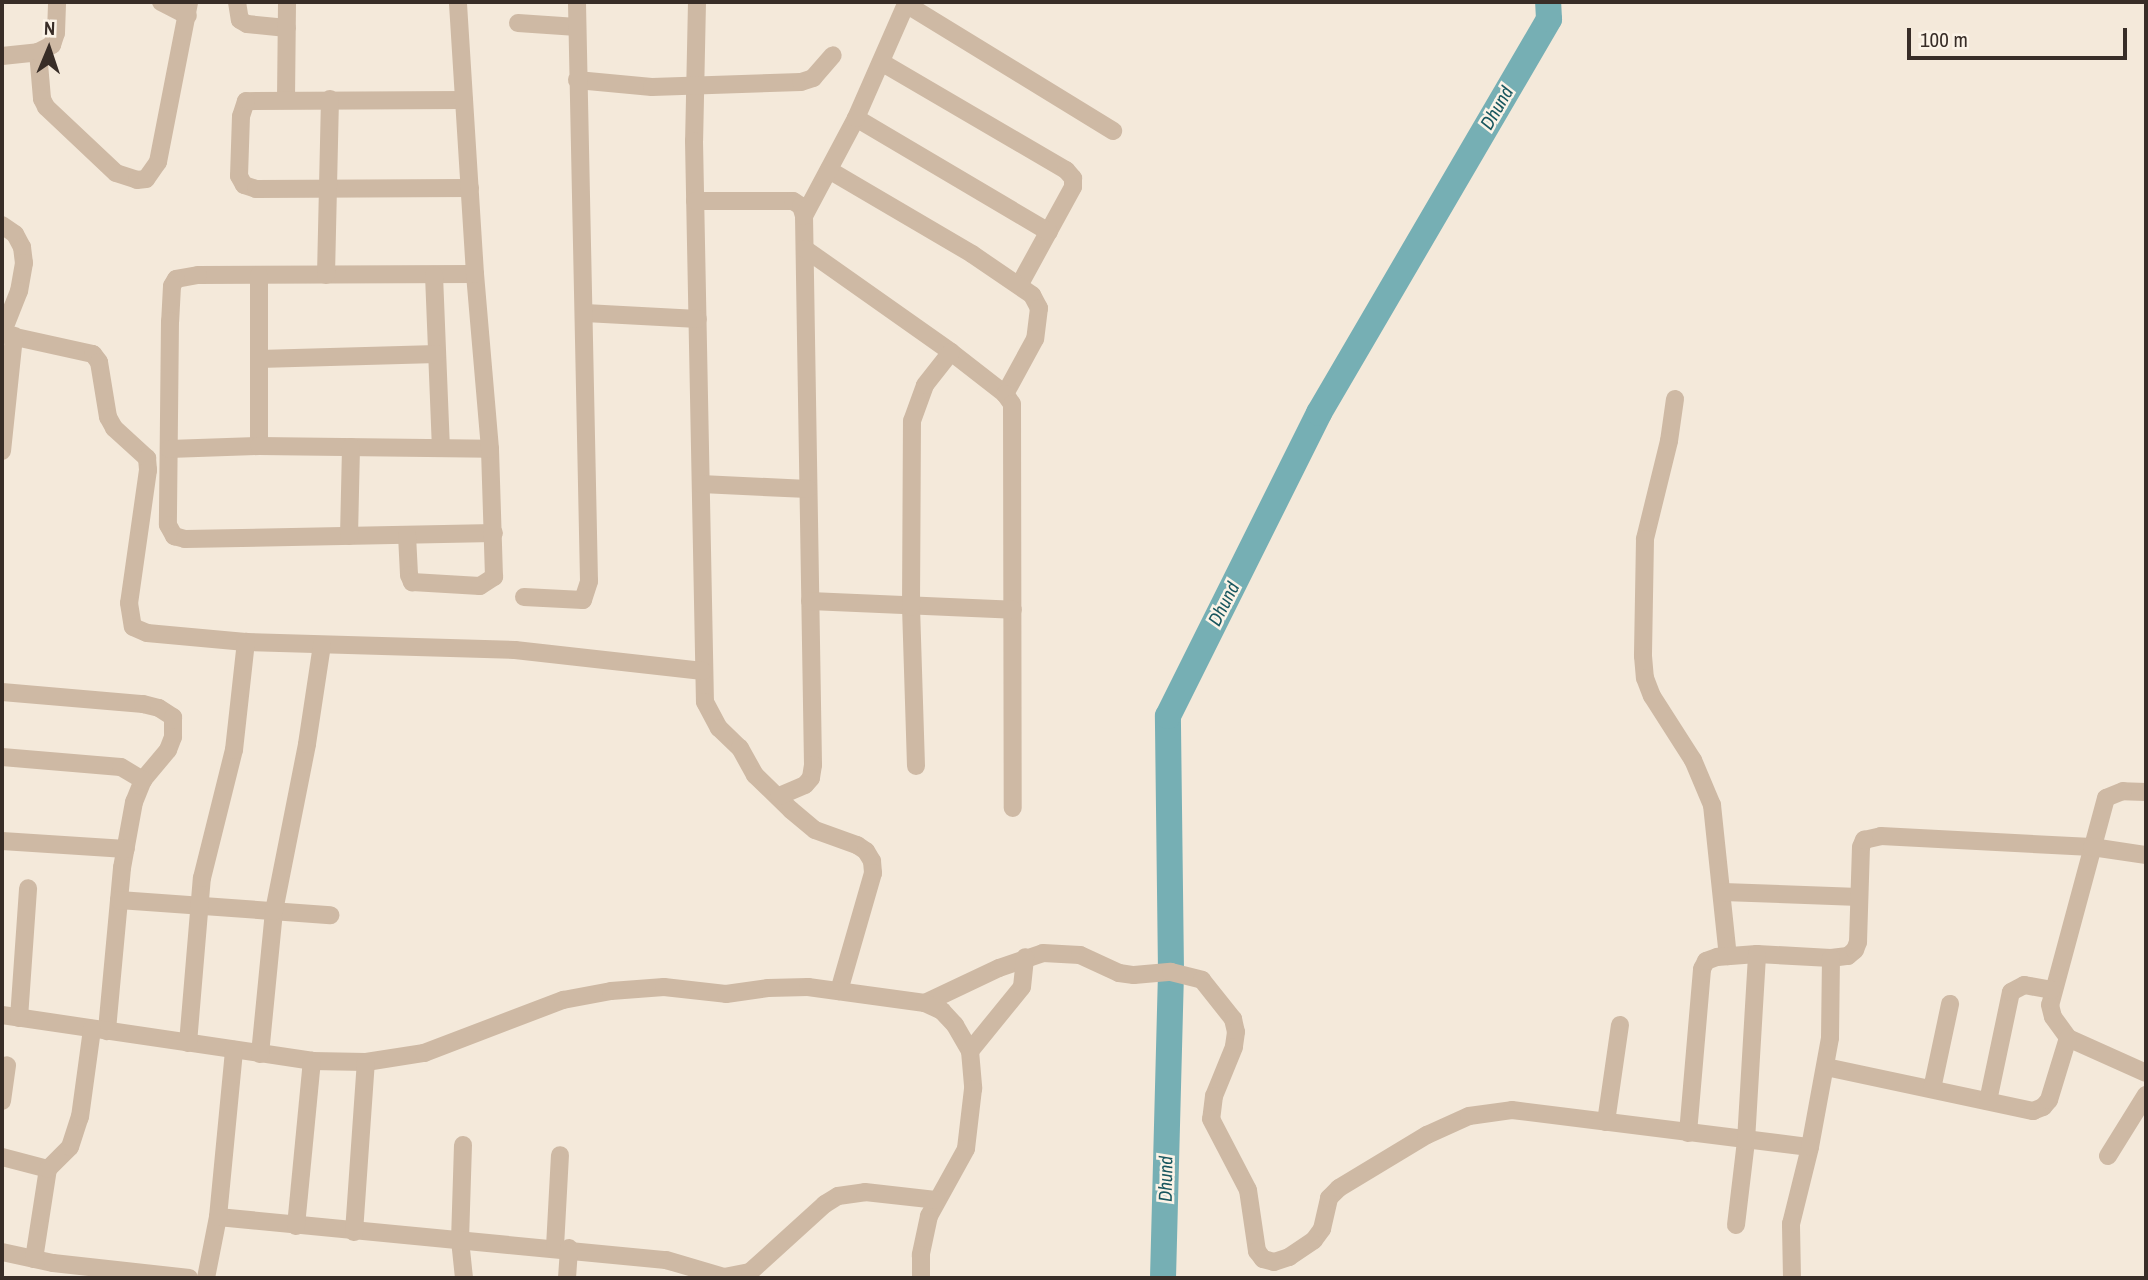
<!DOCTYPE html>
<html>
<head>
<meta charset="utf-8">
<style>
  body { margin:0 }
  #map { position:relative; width:2148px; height:1280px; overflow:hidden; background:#f4e9da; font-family:"Archivo Narrow",sans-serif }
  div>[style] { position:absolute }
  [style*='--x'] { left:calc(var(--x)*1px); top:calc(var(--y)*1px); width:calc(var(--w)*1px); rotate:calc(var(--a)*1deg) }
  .river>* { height:26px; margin:-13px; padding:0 13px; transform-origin:13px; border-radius:13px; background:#76afb4 }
  .minor>* { height:18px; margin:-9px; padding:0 9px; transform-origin:9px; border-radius:9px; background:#ceb9a4 }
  span { translate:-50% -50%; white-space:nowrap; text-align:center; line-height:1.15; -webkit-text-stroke:5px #fbf3e7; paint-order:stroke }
  .water-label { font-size:19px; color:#18565e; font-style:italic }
  .frame { position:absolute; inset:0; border:4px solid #382d27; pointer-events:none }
  .north { position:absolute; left:14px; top:14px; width:70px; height:70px; -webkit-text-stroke:5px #fbf3e7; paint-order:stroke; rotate:2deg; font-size:19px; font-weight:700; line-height:28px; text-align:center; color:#382d27 }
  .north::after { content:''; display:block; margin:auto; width:24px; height:32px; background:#382d27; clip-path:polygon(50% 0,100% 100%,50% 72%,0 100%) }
  .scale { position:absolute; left:1907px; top:28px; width:220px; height:32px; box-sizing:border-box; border:4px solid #382d27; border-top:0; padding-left:9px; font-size:21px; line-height:24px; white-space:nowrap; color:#382d27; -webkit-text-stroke:5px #fbf3e7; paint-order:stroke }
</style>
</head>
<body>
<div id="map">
  <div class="river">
    <i style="--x:1163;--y:1278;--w:306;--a:-88.5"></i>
    <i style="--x:1171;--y:972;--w:256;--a:-90.7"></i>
    <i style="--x:1168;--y:716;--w:339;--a:-63.5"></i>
    <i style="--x:1319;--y:413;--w:456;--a:-59.7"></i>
    <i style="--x:1549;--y:19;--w:17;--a:-93"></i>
  </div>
  <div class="minor">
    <i style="--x:161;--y:2;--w:30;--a:27"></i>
    <i style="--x:237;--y:2;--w:18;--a:81"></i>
    <i style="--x:240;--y:20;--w:8;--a:30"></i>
    <i style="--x:247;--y:24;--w:40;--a:5.7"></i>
    <i style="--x:697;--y:2;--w:139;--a:91.2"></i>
    <i style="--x:694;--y:141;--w:561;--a:88.88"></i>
    <i style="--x:705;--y:702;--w:30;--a:62"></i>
    <i style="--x:719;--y:728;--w:29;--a:44"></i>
    <i style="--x:740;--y:748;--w:31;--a:61"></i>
    <i style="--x:755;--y:775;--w:50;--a:44.2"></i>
    <i style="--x:791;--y:810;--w:31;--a:40"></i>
    <i style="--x:815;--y:830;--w:45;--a:19.7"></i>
    <i style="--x:857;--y:845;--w:11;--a:34"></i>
    <i style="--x:866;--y:851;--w:12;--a:59"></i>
    <i style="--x:872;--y:861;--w:12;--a:85"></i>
    <i style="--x:873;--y:873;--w:123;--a:106.1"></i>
    <i style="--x:906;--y:4;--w:243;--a:31.5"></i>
    <i style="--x:518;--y:23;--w:59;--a:3.9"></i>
    <i style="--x:38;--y:52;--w:47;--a:85.1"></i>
    <i style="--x:42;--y:99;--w:9;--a:63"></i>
    <i style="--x:46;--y:107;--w:96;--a:43.3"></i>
    <i style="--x:116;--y:173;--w:22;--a:18"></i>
    <i style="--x:137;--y:180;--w:9;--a:-6"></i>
    <i style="--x:146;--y:179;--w:21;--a:-55"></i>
    <i style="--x:158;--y:162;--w:163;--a:-79"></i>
    <i style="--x:2;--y:56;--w:36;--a:-6"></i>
    <i style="--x:38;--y:52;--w:16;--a:-27"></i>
    <i style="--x:52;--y:45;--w:13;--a:-72"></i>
    <i style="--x:56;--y:33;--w:31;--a:-88"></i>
    <i style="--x:881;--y:62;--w:214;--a:30.3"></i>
    <i style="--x:1066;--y:170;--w:11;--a:49"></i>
    <i style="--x:1073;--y:178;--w:9;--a:90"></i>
    <i style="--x:1073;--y:187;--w:111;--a:118.7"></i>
    <i style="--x:577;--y:80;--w:75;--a:5.3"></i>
    <i style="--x:652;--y:87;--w:149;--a:-1.9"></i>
    <i style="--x:801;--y:82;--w:13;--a:-18"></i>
    <i style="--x:813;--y:78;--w:30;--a:-49"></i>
    <i style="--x:286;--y:99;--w:97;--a:-89.4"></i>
    <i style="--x:464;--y:100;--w:218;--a:179.7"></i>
    <i style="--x:246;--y:101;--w:16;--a:108"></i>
    <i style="--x:241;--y:116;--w:60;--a:91.9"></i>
    <i style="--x:239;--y:176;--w:10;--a:61"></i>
    <i style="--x:244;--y:185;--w:13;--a:18"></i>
    <i style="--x:256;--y:189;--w:214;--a:-0.3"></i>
    <i style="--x:856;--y:118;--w:224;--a:30.6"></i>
    <i style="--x:829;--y:170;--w:166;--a:30.4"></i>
    <i style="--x:972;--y:254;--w:73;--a:34.3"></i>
    <i style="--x:1032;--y:295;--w:15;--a:62"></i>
    <i style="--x:1039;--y:308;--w:31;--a:97"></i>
    <i style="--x:1035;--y:339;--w:63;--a:118.6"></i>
    <i style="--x:695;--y:201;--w:98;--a:0"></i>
    <i style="--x:793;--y:201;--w:9;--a:32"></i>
    <i style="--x:801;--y:206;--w:10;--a:73"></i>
    <i style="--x:804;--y:216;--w:549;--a:89.06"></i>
    <i style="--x:813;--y:765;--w:13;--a:99"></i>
    <i style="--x:811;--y:778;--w:9;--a:131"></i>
    <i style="--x:805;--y:785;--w:28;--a:157"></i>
    <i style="--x:804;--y:216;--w:111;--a:-62"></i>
    <i style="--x:856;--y:118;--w:127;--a:-66.3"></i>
    <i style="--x:2;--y:225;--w:16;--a:35"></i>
    <i style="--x:15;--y:234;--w:15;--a:62"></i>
    <i style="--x:22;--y:247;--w:16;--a:83"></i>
    <i style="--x:24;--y:263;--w:28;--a:100"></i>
    <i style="--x:19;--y:291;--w:46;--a:111.6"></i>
    <i style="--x:805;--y:249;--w:179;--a:35.2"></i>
    <i style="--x:951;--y:352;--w:68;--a:37.9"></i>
    <i style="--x:1005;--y:394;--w:12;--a:55"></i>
    <i style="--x:1012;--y:404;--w:404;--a:89.9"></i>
    <i style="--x:475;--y:274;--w:277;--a:179.8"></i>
    <i style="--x:198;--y:275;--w:22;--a:170"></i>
    <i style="--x:176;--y:279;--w:8;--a:120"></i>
    <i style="--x:172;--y:286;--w:35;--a:93"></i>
    <i style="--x:170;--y:321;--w:204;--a:90.6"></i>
    <i style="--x:168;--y:525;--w:13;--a:61"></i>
    <i style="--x:174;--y:536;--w:11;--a:15"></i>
    <i style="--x:185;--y:539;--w:309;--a:-1.1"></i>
    <i style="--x:326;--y:275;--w:176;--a:-88.7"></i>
    <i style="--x:434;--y:275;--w:172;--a:87.7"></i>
    <i style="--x:585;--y:313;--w:113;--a:3"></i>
    <i style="--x:2;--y:334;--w:93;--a:12.4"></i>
    <i style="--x:93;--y:354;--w:10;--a:53"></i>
    <i style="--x:99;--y:362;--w:56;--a:80.7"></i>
    <i style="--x:108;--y:417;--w:13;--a:61"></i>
    <i style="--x:114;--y:428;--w:45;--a:42.3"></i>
    <i style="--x:147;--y:458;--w:12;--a:85"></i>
    <i style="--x:148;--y:470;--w:134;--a:98.1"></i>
    <i style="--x:129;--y:603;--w:24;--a:81"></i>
    <i style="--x:133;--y:627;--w:15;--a:23"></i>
    <i style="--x:147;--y:633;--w:99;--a:5.2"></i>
    <i style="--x:246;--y:642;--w:269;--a:1.7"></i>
    <i style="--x:515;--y:650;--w:189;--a:6.4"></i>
    <i style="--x:259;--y:359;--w:178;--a:-1.6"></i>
    <i style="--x:1675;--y:399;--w:42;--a:98.1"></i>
    <i style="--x:1669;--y:441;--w:101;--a:103.8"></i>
    <i style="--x:1645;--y:539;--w:117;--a:91"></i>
    <i style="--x:1643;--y:656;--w:22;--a:85"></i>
    <i style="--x:1645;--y:678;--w:19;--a:69"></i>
    <i style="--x:1652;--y:696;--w:76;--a:57.4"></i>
    <i style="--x:1693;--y:760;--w:49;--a:67.1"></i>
    <i style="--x:1712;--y:805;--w:152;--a:84"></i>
    <i style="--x:259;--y:446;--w:171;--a:-90"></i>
    <i style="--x:169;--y:449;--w:90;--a:-1.9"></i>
    <i style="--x:259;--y:446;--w:231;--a:0.7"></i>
    <i style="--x:2;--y:451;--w:116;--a:-84"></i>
    <i style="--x:701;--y:484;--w:107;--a:2.7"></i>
    <i style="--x:407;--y:535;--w:40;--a:87.1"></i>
    <i style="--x:409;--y:575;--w:8;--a:67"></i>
    <i style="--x:412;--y:582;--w:68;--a:3.4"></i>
    <i style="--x:480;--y:586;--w:17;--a:-33"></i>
    <i style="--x:494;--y:577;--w:128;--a:-91.8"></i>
    <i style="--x:490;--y:449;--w:176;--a:-94.9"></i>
    <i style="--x:475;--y:274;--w:273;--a:-93.6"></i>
    <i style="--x:349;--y:536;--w:89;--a:-88.7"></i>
    <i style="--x:524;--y:597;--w:59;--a:2.9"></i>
    <i style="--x:583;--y:600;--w:20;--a:-72"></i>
    <i style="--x:589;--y:581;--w:579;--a:-91.19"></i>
    <i style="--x:810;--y:601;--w:203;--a:2.5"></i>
    <i style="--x:2;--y:692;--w:142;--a:4.9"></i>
    <i style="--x:143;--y:704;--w:16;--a:14"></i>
    <i style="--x:159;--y:708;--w:17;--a:33"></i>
    <i style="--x:173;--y:717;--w:20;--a:90"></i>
    <i style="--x:173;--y:737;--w:14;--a:111"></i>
    <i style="--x:168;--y:750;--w:39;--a:130"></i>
    <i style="--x:143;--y:780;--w:24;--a:112"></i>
    <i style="--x:134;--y:802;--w:67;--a:100.3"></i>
    <i style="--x:122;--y:868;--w:164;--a:95.3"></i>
    <i style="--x:2;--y:757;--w:119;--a:4.8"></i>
    <i style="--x:121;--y:767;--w:26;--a:31"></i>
    <i style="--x:916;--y:766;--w:159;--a:-91.8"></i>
    <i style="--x:911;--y:607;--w:186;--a:-89.7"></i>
    <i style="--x:912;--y:421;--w:38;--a:-70"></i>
    <i style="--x:925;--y:385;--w:42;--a:-51.8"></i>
    <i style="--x:2146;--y:792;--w:23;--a:-178"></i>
    <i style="--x:2123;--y:791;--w:18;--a:158"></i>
    <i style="--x:2106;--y:798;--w:214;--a:105.1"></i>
    <i style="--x:2050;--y:1005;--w:12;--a:76"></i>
    <i style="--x:2053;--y:1017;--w:26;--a:54"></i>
    <i style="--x:2068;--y:1038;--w:85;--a:24.2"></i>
    <i style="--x:2;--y:841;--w:124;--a:3.7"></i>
    <i style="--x:1723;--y:892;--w:136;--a:2.1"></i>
    <i style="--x:119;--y:900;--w:212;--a:4.1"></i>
    <i style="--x:925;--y:1003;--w:82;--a:-25.3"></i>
    <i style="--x:999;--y:968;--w:46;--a:-18.8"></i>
    <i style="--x:1043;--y:953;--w:37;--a:3"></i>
    <i style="--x:1080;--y:955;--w:43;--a:24.8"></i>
    <i style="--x:1119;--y:973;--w:15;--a:8"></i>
    <i style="--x:1134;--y:975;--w:37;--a:-5"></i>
    <i style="--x:1171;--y:972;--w:32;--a:14"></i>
    <i style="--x:1202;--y:980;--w:50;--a:51.5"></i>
    <i style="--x:1233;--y:1019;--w:13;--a:77"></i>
    <i style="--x:1236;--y:1032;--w:15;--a:98"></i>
    <i style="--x:1234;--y:1047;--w:53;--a:112.2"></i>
    <i style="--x:1214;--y:1096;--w:23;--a:97"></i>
    <i style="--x:1211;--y:1119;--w:80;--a:62.5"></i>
    <i style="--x:1248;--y:1190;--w:62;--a:81.6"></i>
    <i style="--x:1257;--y:1251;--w:10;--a:53"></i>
    <i style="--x:1263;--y:1259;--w:11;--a:15"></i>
    <i style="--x:1274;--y:1262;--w:16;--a:-18"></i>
    <i style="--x:1289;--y:1257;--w:30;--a:-34"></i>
    <i style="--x:1314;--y:1240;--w:14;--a:-54"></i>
    <i style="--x:1322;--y:1229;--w:32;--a:-77"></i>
    <i style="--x:1329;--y:1198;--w:14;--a:-45"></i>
    <i style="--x:1339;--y:1188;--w:103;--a:-31.1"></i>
    <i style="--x:1427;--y:1135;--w:46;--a:-24.3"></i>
    <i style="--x:1469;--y:1116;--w:43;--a:-7.9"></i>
    <i style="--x:1512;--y:1110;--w:300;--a:7.1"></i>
    <i style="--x:2;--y:1015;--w:313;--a:8.4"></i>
    <i style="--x:312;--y:1061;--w:54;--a:1.1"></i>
    <i style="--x:366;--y:1062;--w:59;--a:-8.8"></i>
    <i style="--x:424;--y:1053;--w:149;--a:-20.9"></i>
    <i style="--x:563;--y:1000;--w:49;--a:-10.6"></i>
    <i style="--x:611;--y:991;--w:53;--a:-4.3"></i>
    <i style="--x:664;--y:987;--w:62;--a:6.4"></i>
    <i style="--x:726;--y:994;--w:42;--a:-8.1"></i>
    <i style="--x:768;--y:988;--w:40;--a:-1.4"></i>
    <i style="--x:808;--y:987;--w:118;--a:7.8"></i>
    <i style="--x:925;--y:1003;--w:19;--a:25"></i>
    <i style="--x:942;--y:1011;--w:19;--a:47"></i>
    <i style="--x:955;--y:1025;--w:30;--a:60"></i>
    <i style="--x:970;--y:1051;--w:38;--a:85"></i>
    <i style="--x:973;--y:1089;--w:60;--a:96.7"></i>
    <i style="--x:966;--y:1149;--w:77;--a:118.9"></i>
    <i style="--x:929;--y:1216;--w:40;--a:102"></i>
    <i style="--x:921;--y:1255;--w:23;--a:90"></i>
    <i style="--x:19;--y:1018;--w:130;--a:-86"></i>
    <i style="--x:188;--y:1043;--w:166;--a:-85.2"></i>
    <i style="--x:202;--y:878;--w:132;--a:-76"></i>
    <i style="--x:234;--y:750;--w:109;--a:-83.7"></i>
    <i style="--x:970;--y:1051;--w:82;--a:-50.9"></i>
    <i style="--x:1022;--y:987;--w:30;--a:-84"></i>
    <i style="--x:260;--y:1054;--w:144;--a:-84.4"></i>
    <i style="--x:274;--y:911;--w:170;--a:-78.8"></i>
    <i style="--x:307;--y:744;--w:100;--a:-81.4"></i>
    <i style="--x:1826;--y:1067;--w:212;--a:12"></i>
    <i style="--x:2033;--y:1111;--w:11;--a:-22"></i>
    <i style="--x:2043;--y:1107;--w:9;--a:-49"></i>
    <i style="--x:2049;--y:1100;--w:65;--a:-73"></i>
    <i style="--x:1932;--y:1089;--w:87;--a:-78"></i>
    <i style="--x:2;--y:1101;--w:36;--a:-82"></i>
    <i style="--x:1988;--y:1101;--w:111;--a:-78.1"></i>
    <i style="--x:2011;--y:992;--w:15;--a:-28"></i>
    <i style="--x:2024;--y:985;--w:28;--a:10"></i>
    <i style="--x:1606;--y:1122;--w:98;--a:-81.8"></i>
    <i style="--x:1688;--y:1133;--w:165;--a:-85.1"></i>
    <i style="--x:1702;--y:969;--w:9;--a:-63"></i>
    <i style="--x:1706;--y:961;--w:12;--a:-20"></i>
    <i style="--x:1717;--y:957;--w:40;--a:-4.3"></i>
    <i style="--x:1757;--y:954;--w:74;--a:3.1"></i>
    <i style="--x:1831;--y:958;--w:17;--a:-7"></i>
    <i style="--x:1848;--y:956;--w:9;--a:-41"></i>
    <i style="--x:1855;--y:950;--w:9;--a:-69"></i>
    <i style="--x:1858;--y:942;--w:95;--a:-88.2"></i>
    <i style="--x:1861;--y:847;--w:8;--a:-67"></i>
    <i style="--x:1864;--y:840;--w:17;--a:-13"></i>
    <i style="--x:1881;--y:836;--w:211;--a:3"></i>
    <i style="--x:2092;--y:847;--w:55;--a:8.4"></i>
    <i style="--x:463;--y:1145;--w:95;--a:91.8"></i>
    <i style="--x:460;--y:1240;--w:38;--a:84"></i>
    <i style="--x:2108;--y:1156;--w:72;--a:-58.1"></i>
    <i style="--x:2;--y:1157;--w:48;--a:14.6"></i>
    <i style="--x:218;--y:1217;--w:450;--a:5.5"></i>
    <i style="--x:666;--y:1260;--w:60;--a:16.3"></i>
    <i style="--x:724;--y:1277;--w:26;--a:-11"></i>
    <i style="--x:750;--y:1272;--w:101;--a:-42.2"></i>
    <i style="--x:825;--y:1204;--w:15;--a:-32"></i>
    <i style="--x:838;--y:1196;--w:27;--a:-8"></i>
    <i style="--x:865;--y:1192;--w:71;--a:6.4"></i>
    <i style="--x:1736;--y:1225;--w:85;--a:-83.2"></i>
    <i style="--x:1746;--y:1141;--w:187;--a:-86.6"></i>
    <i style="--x:296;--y:1226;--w:166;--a:-84.5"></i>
    <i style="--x:354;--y:1232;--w:170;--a:-86"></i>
    <i style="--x:555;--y:1247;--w:92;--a:-86.9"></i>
    <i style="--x:2;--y:1252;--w:52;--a:12.2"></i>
    <i style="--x:53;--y:1263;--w:137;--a:6.3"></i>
    <i style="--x:34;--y:1259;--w:91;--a:-81.2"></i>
    <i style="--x:48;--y:1169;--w:31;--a:-45"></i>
    <i style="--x:70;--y:1147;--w:32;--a:-72"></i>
    <i style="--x:80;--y:1117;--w:89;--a:-82.2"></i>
    <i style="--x:206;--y:1278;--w:62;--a:-78.9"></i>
    <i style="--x:218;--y:1217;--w:168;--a:-84.5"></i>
    <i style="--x:567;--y:1278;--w:30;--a:-86"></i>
    <i style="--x:1792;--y:1278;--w:54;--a:-91.1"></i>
    <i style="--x:1791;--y:1224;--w:79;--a:-76.1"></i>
    <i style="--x:1810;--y:1147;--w:111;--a:-79.6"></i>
    <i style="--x:1830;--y:1038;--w:80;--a:-89.3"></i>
  </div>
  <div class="water-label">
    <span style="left:1497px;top:108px;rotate:-60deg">Dhund</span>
    <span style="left:1224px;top:604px;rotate:-63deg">Dhund</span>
    <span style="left:1166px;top:1179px;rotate:-89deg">Dhund</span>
  </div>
  <div class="frame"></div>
  <div class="north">N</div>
  <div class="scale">100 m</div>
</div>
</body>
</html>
